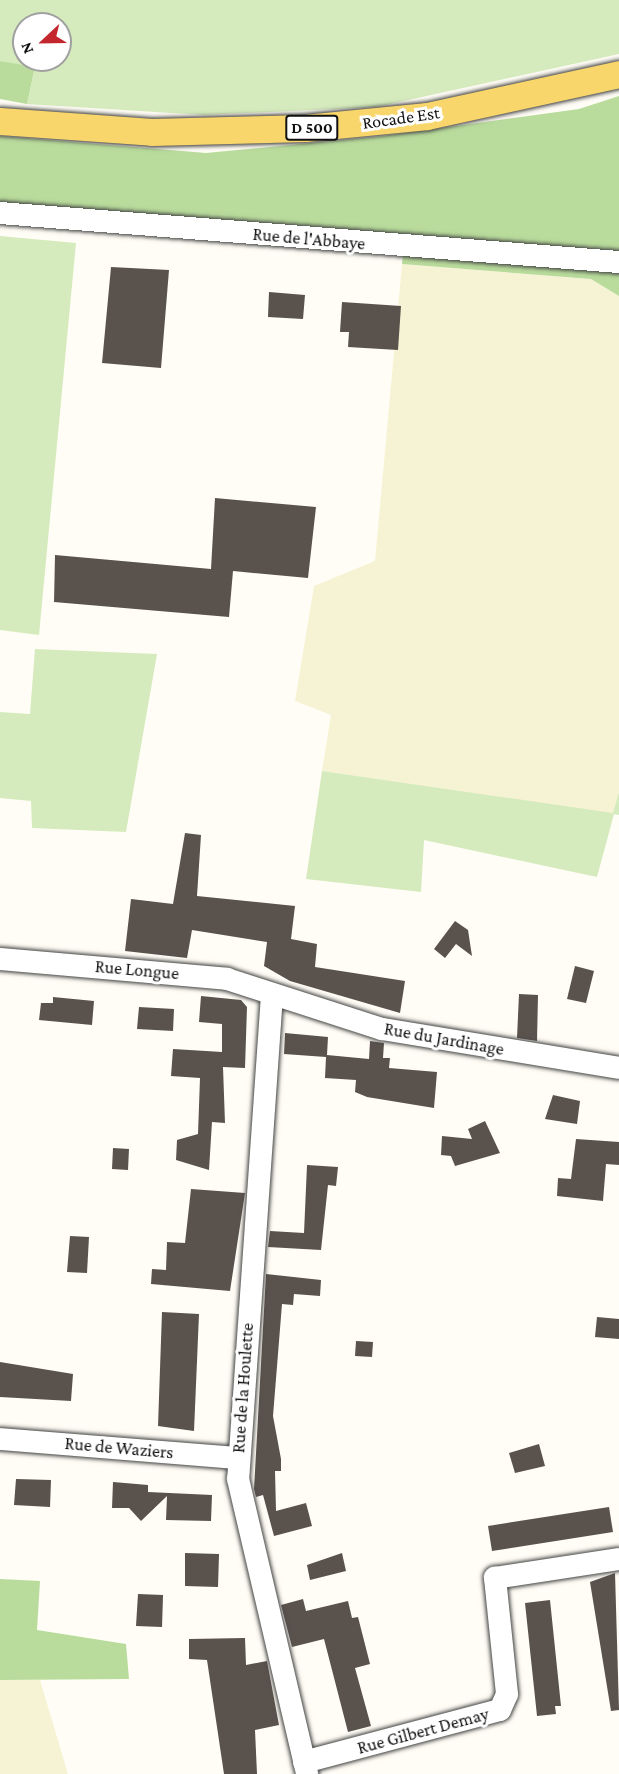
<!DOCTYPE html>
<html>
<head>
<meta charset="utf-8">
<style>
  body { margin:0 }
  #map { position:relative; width:619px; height:1774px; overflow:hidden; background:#fffdf5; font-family:"Crimson Pro",serif }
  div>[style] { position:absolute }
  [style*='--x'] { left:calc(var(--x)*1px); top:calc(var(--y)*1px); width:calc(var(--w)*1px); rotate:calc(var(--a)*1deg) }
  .farmland>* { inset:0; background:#f6f3d4 }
  .green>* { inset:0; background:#d5ebbd }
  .forest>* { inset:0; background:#b9dc9c }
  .building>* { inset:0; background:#5a524d }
  .roads { filter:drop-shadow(0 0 2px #444) drop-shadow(0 0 2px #444) }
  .minor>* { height:22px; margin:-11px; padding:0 11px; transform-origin:11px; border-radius:11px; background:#fff }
  .major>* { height:27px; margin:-13.5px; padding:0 13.5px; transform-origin:13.5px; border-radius:13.5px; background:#f9d66b }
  span { translate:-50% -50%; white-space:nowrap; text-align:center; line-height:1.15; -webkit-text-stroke:6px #fff; paint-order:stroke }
  .shield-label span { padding:2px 4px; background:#fff; border:2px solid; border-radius:4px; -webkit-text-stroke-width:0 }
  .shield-label { font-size:16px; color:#111; font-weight:700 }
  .street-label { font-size:18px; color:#111 }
  .north { position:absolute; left:12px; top:12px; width:60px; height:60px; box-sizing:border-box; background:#fff; border:2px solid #a0a0a0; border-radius:50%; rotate:248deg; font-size:16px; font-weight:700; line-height:24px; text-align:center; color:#111 }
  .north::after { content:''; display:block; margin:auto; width:21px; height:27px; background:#c4262e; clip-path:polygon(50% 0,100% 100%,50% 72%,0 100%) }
</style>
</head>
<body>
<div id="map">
  <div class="farmland">
    <i style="clip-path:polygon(402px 264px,591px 279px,619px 296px,619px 792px,614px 814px,322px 771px,331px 715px,295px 701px,314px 586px,375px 561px)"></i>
    <i style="clip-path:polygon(0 1680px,40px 1680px,68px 1774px,0 1774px)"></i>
  </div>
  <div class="green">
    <i style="clip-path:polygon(evenodd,0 0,619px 0,619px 54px,376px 107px,204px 115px,27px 104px,35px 68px,0 61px,0 0,24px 24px,60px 24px,60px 60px,24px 60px,24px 24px)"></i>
    <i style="clip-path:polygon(0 236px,76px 243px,39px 635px,0 630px)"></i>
    <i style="clip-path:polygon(35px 649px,157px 654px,126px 832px,32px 828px,31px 801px,0 798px,0 712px,30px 714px)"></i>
    <i style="clip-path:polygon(322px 771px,613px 813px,619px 792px,619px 815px,614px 814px,597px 877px,424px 840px,421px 892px,306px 879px)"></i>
  </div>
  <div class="forest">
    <i style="clip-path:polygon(0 61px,35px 67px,27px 104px,0 99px)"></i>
    <i style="clip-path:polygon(619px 96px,619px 296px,591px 279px,402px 264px,405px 236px,0 203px,0 136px,206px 153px,383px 136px,579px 109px)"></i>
    <i style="clip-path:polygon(0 1579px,40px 1581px,37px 1630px,126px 1644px,129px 1679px,0 1680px)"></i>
  </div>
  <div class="building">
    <i style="clip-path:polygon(111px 267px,169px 270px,161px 368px,102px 363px)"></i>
    <i style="clip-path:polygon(269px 292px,305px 295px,303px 319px,268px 317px)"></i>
    <i style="clip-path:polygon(342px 302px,401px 306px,398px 350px,348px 347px,349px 332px,340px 332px)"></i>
    <i style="clip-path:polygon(215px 498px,316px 507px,308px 578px,233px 571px,229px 617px,54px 602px,55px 555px,211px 569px)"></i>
    <i style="clip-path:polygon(185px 833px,201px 835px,197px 896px,295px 906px,291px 939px,317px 944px,315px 967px,405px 981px,400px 1013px,290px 981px,264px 966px,267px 942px,192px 930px,187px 958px,125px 951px,131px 899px,173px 904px)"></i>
    <i style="clip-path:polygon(455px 921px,468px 930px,472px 956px,456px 944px,445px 958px,434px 949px)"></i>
    <i style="clip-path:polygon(575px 966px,594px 971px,586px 1003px,567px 999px)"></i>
    <i style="clip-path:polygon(519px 994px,538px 995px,537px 1041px,517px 1038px)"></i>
    <i style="clip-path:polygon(201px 996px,241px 1000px,247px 1007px,245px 1068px,223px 1067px,225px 1123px,212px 1122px,209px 1170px,176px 1160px,177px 1140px,198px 1134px,200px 1078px,171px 1076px,173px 1049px,222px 1052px,222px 1024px,199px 1022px)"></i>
    <i style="clip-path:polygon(53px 997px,94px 1001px,92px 1025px,39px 1020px,41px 1003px,53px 1003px)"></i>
    <i style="clip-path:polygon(139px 1007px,174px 1009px,173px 1031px,137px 1029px)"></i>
    <i style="clip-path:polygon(285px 1033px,328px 1037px,327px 1055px,369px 1059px,370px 1041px,384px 1043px,383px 1058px,390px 1058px,389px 1068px,437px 1072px,434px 1108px,367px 1097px,355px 1092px,356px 1080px,325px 1078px,326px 1057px,284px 1054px)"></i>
    <i style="clip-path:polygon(553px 1095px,580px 1101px,577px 1124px,545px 1119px)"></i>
    <i style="clip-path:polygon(485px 1121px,500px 1153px,455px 1166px,451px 1156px,441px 1155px,442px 1136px,472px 1139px,468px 1129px)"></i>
    <i style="clip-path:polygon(576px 1139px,619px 1142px,619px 1165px,606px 1164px,603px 1201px,557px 1196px,558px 1178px,571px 1179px)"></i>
    <i style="clip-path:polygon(113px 1148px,129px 1149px,128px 1170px,112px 1169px)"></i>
    <i style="clip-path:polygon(307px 1165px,338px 1167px,336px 1186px,328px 1185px,321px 1250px,268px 1247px,270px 1231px,304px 1233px)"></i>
    <i style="clip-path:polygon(191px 1189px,245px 1193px,230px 1291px,151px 1284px,152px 1269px,166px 1270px,167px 1242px,185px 1243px)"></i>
    <i style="clip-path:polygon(70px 1236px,89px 1237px,87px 1273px,67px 1272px)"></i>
    <i style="clip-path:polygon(266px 1274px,321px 1280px,320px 1296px,294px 1294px,293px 1305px,282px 1304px,273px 1416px,281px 1459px,281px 1471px,275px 1471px,276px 1511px,306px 1503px,312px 1526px,274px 1536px,263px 1495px,256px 1497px,254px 1489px)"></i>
    <i style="clip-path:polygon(162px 1312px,199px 1314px,194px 1431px,158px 1426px)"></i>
    <i style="clip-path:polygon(597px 1317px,619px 1319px,619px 1339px,595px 1337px)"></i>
    <i style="clip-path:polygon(356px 1341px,373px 1342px,372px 1357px,355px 1356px)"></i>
    <i style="clip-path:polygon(0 1362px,73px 1374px,71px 1401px,0 1397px)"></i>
    <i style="clip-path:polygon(539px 1444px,545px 1466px,515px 1473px,509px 1453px)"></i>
    <i style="clip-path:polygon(16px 1479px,51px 1480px,50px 1507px,14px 1505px)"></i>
    <i style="clip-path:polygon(113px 1482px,148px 1485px,148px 1492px,212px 1495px,211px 1521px,166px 1520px,167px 1496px,141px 1521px,129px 1508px,112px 1508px)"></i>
    <i style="clip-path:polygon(609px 1507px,613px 1532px,492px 1551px,488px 1526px)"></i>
    <i style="clip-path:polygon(185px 1553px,219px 1554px,218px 1587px,185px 1586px)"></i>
    <i style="clip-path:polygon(342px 1553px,346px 1571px,310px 1580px,307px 1565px)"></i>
    <i style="clip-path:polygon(615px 1573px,619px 1710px,611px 1711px,590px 1582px)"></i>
    <i style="clip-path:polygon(138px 1594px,163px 1595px,162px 1627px,136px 1626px)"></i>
    <i style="clip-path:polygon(303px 1599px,306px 1611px,348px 1601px,352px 1618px,358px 1617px,370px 1664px,355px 1668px,371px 1726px,348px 1732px,324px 1639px,292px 1647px,281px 1605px)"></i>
    <i style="clip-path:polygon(550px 1600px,561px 1706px,555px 1706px,556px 1714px,537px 1716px,525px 1603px)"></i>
    <i style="clip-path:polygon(245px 1638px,246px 1665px,267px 1661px,279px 1725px,255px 1730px,257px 1774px,224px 1774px,207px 1660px,189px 1659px,189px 1639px)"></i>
  </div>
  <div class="roads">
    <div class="minor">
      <i style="--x:0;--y:213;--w:621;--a:4.53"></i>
      <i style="--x:0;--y:959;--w:228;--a:5"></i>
      <i style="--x:227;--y:979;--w:163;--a:17.9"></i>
      <i style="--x:382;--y:1029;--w:240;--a:9.3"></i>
      <i style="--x:272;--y:995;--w:485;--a:94"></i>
      <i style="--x:238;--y:1479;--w:303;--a:76.8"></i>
      <i style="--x:0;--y:1439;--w:239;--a:4.6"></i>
      <i style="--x:304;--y:1762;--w:203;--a:-14.9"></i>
      <i style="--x:500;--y:1710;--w:17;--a:-66"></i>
      <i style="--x:507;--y:1694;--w:117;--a:-95.9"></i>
      <i style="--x:495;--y:1578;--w:125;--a:-8.7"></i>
    </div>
    <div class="major">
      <i style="--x:0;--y:121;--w:152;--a:4.1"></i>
      <i style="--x:152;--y:132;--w:153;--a:-1.5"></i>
      <i style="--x:305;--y:128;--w:123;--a:-5.6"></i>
      <i style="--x:427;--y:116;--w:197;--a:-12.3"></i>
    </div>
  </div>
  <div class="shield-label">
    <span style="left:312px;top:128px">D 500</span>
  </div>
  <div class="street-label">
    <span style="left:401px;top:118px;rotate:-8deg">Rocade Est</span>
    <span style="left:309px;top:239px;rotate:5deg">Rue de l'Abbaye</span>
    <span style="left:137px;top:970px;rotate:5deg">Rue Longue</span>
    <span style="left:444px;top:1039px;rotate:10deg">Rue du Jardinage</span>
    <span style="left:243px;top:1388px;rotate:-86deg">Rue de la Houlette</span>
    <span style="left:119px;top:1448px;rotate:5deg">Rue de Waziers</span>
    <span style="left:423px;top:1731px;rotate:-15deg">Rue Gilbert Demay</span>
  </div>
  <div class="north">N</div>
</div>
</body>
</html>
